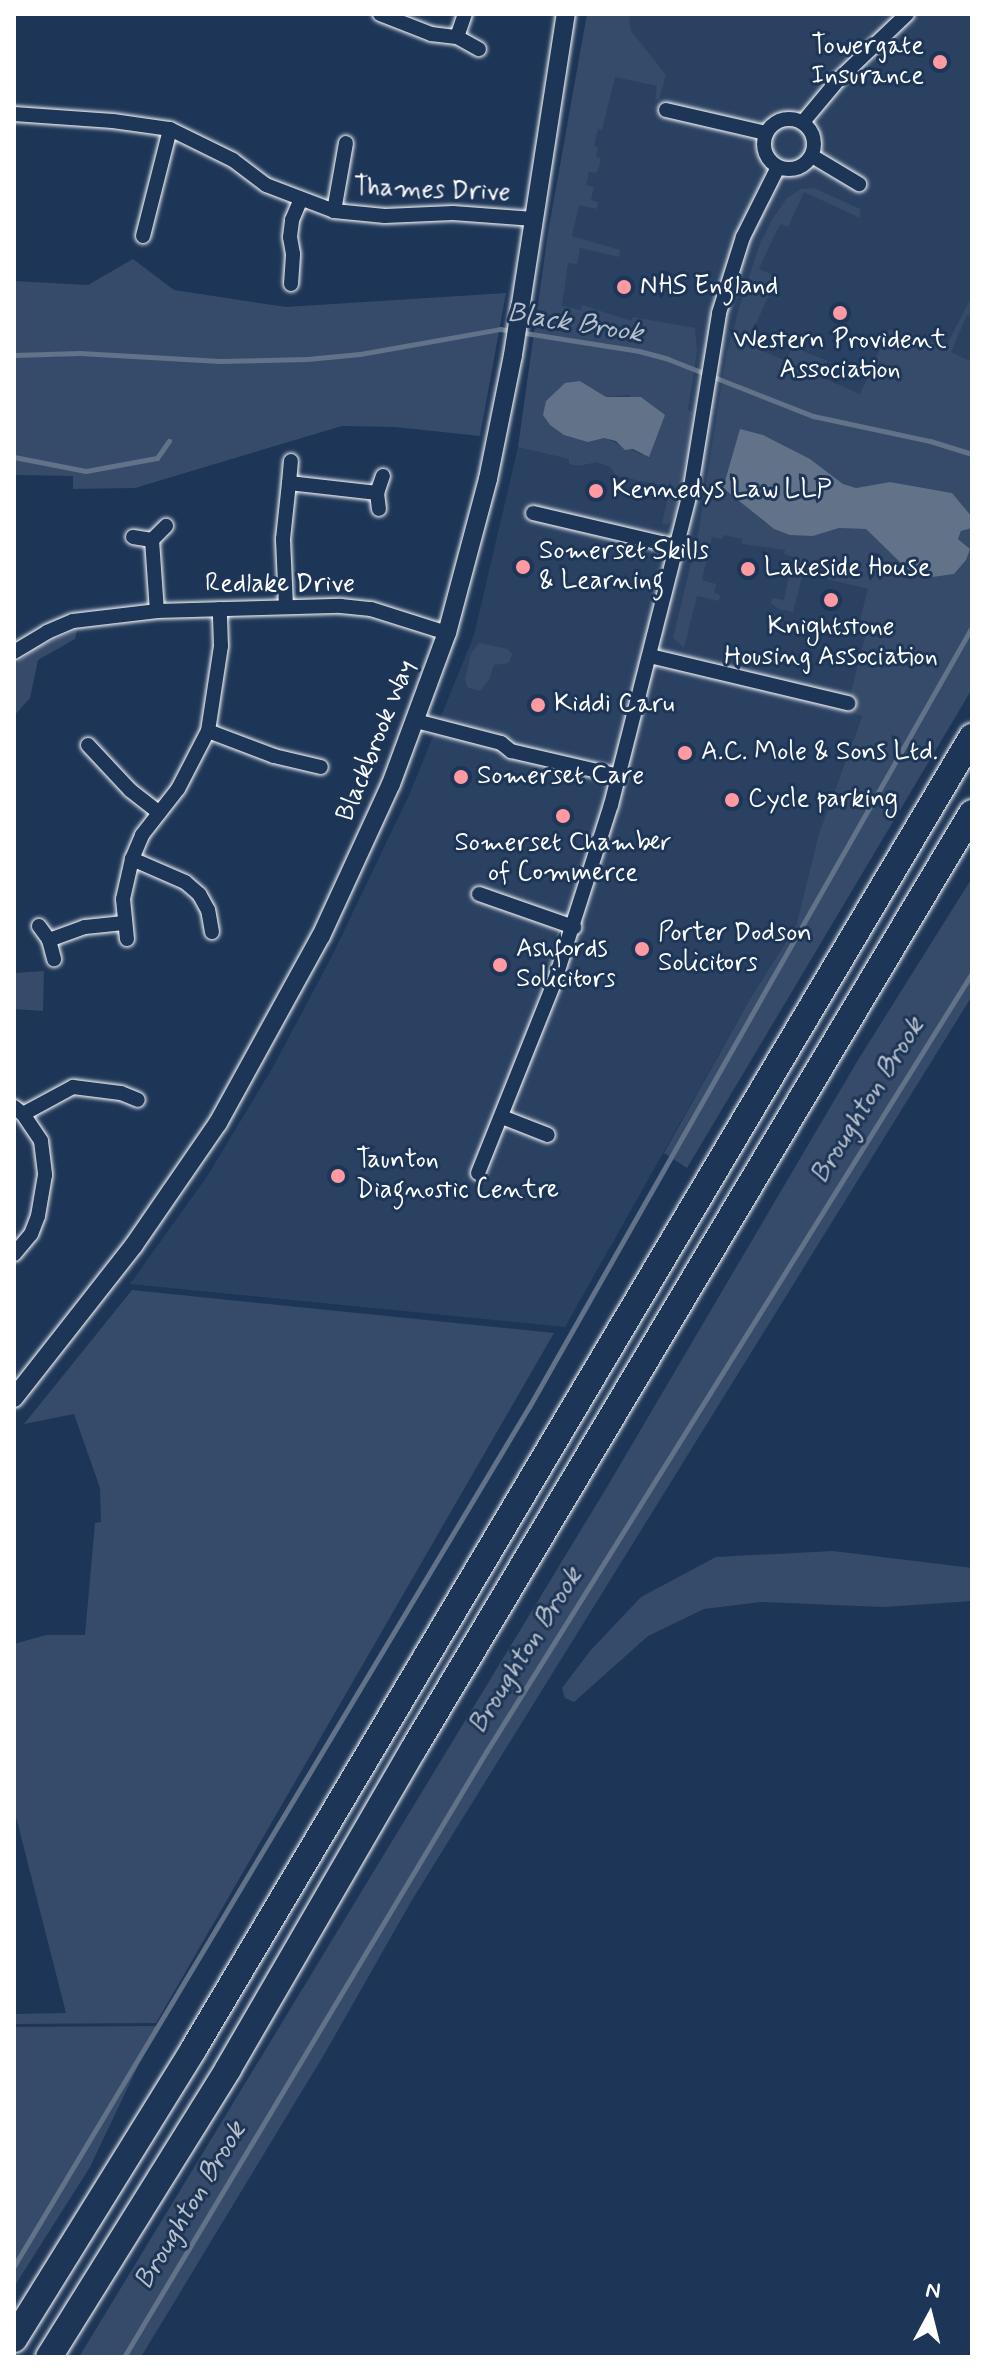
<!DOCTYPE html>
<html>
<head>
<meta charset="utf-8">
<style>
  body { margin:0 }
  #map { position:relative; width:986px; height:2371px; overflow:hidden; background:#1d3557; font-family:Mynerve,sans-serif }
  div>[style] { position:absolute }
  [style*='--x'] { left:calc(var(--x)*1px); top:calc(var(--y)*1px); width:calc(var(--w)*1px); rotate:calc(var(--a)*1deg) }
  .built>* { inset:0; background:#2a4161 }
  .green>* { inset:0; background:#364b69 }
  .water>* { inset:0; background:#617289 }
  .stream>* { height:5px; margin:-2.5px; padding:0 2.5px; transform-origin:2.5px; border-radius:2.5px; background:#617289 }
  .roads { filter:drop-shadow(0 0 2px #fff) drop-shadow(0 0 2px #fff) }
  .minor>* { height:14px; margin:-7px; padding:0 7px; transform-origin:7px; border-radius:7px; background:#1d3557 }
  .minor>.ring { margin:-7px; padding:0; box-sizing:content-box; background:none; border:14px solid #1d3557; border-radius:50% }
  .tertiary>* { height:18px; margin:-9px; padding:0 9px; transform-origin:9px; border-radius:9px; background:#1d3557 }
  .motorway>* { height:26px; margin:-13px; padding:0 13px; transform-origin:13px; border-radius:13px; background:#1d3557 }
  .dots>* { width:22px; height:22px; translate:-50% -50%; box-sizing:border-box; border:4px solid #1d3557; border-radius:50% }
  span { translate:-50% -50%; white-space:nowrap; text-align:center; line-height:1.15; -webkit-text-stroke:6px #1d3557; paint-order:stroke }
  .poi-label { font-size:26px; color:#fff }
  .right { translate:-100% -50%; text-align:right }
  .left { translate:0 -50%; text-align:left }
  .street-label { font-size:26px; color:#fff }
  .water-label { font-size:28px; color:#b8c0ca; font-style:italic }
  .frame { position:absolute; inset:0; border:16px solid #fff; pointer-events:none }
  .north { position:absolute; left:890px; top:2275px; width:80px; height:80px; -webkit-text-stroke:6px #1d3557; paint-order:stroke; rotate:7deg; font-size:22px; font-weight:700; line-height:32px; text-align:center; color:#fff }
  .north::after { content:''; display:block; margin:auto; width:28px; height:36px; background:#fff; clip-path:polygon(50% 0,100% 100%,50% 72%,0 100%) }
</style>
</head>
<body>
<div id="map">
  <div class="built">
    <i style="clip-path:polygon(587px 14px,972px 14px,972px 563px,883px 658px,819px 833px,796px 926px,750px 999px,565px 1327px,130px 1284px,208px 1175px,273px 1067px,332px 956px,410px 793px,474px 635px,518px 447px,548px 233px)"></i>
  </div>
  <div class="green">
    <i style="clip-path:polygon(evenodd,587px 14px,629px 14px,631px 31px,666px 75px,659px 100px,655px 99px,657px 86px,615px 77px,602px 130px,598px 129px,594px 146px,598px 147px,596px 157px,601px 159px,597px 173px,589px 172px,586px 185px,594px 187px,591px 200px,598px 202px,597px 209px,579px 205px,572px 236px,620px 250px,619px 257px,580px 248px,577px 264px,568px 263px,562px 306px,581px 310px,582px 305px,631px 321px,633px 317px,695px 328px,697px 351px,688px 410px,692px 411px,676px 513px,667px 525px,662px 524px,670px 487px,617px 476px,610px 467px,597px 462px,579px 466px,569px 464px,569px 459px,518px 447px,548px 233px,587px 14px,580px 381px,606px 397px,630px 395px,643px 455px,604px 438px,580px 381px)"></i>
    <i style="clip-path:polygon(814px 188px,860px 209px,860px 218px,804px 192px,788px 227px,781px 224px,777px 230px,759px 269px,777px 277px,747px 344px,786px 361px,792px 347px,828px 361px,821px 377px,860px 394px,889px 329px,908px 337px,911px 333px,945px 348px,972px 296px,972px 317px,967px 315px,951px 352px,970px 361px,972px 358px,972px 517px,952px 493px,890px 482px,856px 488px,843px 484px,810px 459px,789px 450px,743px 502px,763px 521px,813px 536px,839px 528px,866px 529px,906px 568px,970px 549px,958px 539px,961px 531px,972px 528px,972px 689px,687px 1168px,664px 1153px,750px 999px,796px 926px,819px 833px,862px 716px,846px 712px,865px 637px,831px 628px,833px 622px,858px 627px,868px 589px,803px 573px,793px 612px,779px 609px,771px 603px,772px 598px,784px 600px,793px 557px,784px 554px,785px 550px,742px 544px,742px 539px,724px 535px,722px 539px,712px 537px,702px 580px,716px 584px,714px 593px,720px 595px,719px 601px,697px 596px,684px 648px,673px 638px,699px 529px,726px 356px,740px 305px,760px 243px,773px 218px,787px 198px,801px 189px)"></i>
    <i style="clip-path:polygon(133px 259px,174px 290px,286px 307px,506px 293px,480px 436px,395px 427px,342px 426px,135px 488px,73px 489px,73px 476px,16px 475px,14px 281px,88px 285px)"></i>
    <i style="clip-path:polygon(77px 630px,75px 639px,38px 660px,30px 698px,14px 716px,14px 665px,37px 647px)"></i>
    <i style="clip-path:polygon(479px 643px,508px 649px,512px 654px,509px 663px,494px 665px,489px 680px,480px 691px,467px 687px,465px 679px,471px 653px)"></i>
    <i style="clip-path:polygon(972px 878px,972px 996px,412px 1900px,325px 2053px,141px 2357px,79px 2357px,607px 1487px,858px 1060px)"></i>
    <i style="clip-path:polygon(44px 971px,43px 1011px,14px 1009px,14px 973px)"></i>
    <i style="clip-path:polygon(132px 1290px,554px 1333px,156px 2023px,14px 2024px,14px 2014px,66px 2013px,14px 1809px,14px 1644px,46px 1635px,85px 1635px,95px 1523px,101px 1522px,100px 1488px,74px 1414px,24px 1424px)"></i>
    <i style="clip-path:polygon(833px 1551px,972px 1568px,972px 1601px,884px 1607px,761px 1602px,704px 1609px,648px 1636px,574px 1702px,565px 1698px,562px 1688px,590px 1651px,641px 1597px,716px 1557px)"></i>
    <i style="clip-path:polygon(157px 2026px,90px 2167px,14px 2287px,14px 2027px)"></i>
  </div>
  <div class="water">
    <i style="clip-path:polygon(580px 381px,606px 397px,641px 397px,665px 415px,649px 457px,633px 449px,625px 450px,616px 441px,604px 438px,588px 442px,564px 435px,550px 425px,543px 415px,546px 401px,565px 383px)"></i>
    <i style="clip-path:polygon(740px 429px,763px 435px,810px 459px,843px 484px,856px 488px,890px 482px,952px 493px,972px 517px,972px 528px,961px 531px,958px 539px,970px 549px,966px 560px,954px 574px,925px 578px,906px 568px,866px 529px,839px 528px,813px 536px,790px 535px,774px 529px,723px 488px)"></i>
  </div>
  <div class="stream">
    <i style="--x:14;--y:355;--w:66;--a:-1.7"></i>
    <i style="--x:80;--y:353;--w:140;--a:3.3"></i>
    <i style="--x:220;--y:361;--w:87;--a:-1.3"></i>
    <i style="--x:307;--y:359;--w:53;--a:-5.4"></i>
    <i style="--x:360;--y:354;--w:142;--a:-10.1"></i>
    <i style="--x:500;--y:329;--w:141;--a:9"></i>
    <i style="--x:639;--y:351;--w:30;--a:15"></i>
    <i style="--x:668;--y:359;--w:156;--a:21.5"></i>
    <i style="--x:813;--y:416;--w:120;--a:12.1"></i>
    <i style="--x:930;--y:441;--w:44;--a:17.2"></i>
    <i style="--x:14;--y:457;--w:73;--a:11"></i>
    <i style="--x:86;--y:471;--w:72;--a:-10.4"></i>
    <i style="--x:157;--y:458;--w:21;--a:-55"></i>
    <i style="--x:14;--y:2266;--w:1002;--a:-59.06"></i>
    <i style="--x:529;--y:1407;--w:897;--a:-60.41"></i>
    <i style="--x:124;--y:2357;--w:705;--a:-59.11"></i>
    <i style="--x:486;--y:1752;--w:918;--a:-58.04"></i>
  </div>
  <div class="roads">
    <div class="minor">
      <i style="--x:380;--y:14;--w:55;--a:21.4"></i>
      <i style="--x:431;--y:34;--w:26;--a:7"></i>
      <i style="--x:457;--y:37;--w:24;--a:-71"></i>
      <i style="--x:457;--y:37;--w:25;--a:29"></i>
      <i style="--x:666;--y:110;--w:103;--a:13"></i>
      <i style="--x:14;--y:114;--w:99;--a:4"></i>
      <i style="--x:113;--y:121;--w:58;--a:8"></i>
      <i style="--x:170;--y:129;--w:70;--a:26.2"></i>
      <i style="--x:233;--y:160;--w:41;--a:37.1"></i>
      <i style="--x:266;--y:185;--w:73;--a:20.9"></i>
      <i style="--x:334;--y:211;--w:51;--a:5.6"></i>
      <i style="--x:385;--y:216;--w:68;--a:-2.5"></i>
      <i style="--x:453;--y:213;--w:81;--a:4.2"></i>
      <i class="ring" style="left:764px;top:119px;width:36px;height:36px"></i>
      <i style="--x:803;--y:122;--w:56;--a:-50.1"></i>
      <i style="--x:839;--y:79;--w:94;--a:-43.7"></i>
      <i style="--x:812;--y:156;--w:55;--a:30.8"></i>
      <i style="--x:334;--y:211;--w:69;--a:-80"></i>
      <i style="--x:143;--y:236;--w:110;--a:-75.8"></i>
      <i style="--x:291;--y:284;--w:30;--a:-86"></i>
      <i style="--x:293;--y:254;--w:17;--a:-100"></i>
      <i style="--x:290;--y:237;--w:17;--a:-83"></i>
      <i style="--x:292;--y:220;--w:23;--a:-67"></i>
      <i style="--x:289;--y:483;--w:22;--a:-85"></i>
      <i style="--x:377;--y:493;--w:18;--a:-71"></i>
      <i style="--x:533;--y:513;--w:149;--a:13.2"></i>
      <i style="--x:133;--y:537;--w:19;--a:9"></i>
      <i style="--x:152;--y:540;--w:20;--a:-45"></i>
      <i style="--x:152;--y:540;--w:71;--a:86"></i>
      <i style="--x:286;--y:606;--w:67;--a:-92.6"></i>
      <i style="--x:283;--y:539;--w:56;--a:-83.9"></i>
      <i style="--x:289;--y:483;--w:89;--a:6.5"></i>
      <i style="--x:377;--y:493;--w:16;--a:83"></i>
      <i style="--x:14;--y:652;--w:39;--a:-31"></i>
      <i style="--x:47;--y:632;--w:28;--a:-23"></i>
      <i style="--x:73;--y:621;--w:85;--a:-6.8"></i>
      <i style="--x:157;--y:611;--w:184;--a:-1.6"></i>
      <i style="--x:341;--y:606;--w:30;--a:6"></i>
      <i style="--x:371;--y:609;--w:80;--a:17.5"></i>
      <i style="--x:650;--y:656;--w:204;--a:13.4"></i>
      <i style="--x:416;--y:721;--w:88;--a:14.5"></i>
      <i style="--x:501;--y:743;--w:13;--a:39"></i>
      <i style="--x:511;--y:751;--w:111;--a:13"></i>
      <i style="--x:208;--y:731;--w:71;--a:20.7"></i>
      <i style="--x:274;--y:756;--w:48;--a:13.2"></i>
      <i style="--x:88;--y:745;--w:62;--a:47"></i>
      <i style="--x:130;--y:790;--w:37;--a:38"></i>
      <i style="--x:479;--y:894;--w:101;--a:19.2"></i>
      <i style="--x:39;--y:926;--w:17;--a:54"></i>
      <i style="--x:49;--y:940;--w:20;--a:75"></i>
      <i style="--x:212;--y:932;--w:22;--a:-100"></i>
      <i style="--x:208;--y:910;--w:18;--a:-119"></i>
      <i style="--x:199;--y:894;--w:18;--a:-139"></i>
      <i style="--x:185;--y:882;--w:58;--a:-156.5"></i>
      <i style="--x:132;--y:859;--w:26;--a:-67"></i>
      <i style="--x:142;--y:835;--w:58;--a:-52"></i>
      <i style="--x:178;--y:789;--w:65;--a:-62.7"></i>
      <i style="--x:208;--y:731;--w:86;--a:-81.3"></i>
      <i style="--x:221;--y:646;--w:37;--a:-92"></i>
      <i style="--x:127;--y:939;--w:40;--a:-95.7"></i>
      <i style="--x:123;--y:899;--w:41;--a:-77.3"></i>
      <i style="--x:49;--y:940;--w:38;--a:-20"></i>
      <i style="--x:85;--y:927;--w:39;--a:-6"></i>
      <i style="--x:14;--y:1107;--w:11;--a:38"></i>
      <i style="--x:23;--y:1114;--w:32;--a:56"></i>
      <i style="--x:41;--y:1141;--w:34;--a:83"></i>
      <i style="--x:45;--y:1175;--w:42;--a:99.7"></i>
      <i style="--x:38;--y:1216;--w:19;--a:111"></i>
      <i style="--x:31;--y:1234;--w:26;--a:130"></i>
      <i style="--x:23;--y:1114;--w:57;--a:-28.4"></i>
      <i style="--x:73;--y:1087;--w:48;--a:7.1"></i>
      <i style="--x:121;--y:1093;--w:18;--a:22"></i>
      <i style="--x:502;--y:1117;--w:49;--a:21.4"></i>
      <i style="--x:478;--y:1173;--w:208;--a:-68.2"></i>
      <i style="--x:555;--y:980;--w:184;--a:-72.3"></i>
      <i style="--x:611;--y:805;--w:322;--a:-75.8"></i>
      <i style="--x:690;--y:493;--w:182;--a:-80.8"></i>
      <i style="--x:719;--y:313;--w:80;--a:-72.5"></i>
      <i style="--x:743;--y:237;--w:78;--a:-63.4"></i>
    </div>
    <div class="tertiary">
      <i style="--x:14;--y:1398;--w:194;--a:-51.9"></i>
      <i style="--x:134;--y:1245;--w:148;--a:-55.5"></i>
      <i style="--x:218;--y:1123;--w:213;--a:-61.2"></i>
      <i style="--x:321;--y:936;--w:167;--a:-65.3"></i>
      <i style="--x:391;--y:784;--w:161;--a:-69.7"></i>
      <i style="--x:447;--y:633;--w:159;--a:-75.1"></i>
      <i style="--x:488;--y:479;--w:126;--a:-78.6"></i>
      <i style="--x:513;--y:355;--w:345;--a:-81.2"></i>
    </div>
    <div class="motorway">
      <i style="--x:14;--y:2339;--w:340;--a:-58.2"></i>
      <i style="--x:193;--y:2050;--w:1527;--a:-59.32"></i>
      <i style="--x:49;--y:2357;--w:339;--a:-58.1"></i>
      <i style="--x:228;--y:2069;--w:369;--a:-59.9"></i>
      <i style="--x:413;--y:1750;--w:1091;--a:-59.18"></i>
    </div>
  </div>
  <div class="dots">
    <i style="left:940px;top:62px;background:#ff9aa2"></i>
    <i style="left:624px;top:287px;background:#ff9aa2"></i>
    <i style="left:840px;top:313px;background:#ff9aa2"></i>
    <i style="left:596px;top:491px;background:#ff9aa2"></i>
    <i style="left:523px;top:567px;background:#ff9aa2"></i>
    <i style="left:748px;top:569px;background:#ff9aa2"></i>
    <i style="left:831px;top:600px;background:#ff9aa2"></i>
    <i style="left:538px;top:705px;background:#ff9aa2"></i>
    <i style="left:685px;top:753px;background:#ff9aa2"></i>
    <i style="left:461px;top:777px;background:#ff9aa2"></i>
    <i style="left:732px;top:800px;background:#ff9aa2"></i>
    <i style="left:563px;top:816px;background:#ff9aa2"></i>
    <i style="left:642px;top:949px;background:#ff9aa2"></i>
    <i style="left:500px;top:965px;background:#ff9aa2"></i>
    <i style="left:338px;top:1176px;background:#ff9aa2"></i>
  </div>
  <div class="poi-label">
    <span class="right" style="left:924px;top:62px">Towergate<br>Insurance</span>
    <span class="left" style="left:640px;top:287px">NHS England</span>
    <span style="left:840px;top:356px">Western Provident<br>Association</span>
    <span class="left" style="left:612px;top:491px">Kennedys Law LLP</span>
    <span class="left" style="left:539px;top:567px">Somerset Skills<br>&amp; Learning</span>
    <span class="left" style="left:764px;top:569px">Lakeside House</span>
    <span style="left:831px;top:643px">Knightstone<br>Housing Association</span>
    <span class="left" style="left:554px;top:705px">Kiddi Caru</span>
    <span class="left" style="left:701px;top:753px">A.C. Mole &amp; Sons Ltd.</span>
    <span class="left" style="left:477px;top:777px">Somerset Care</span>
    <span class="left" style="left:748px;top:800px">Cycle parking</span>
    <span style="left:563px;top:859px">Somerset Chamber<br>of Commerce</span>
    <span class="left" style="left:658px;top:949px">Porter Dodson<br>Solicitors</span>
    <span class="left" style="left:516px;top:965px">Ashfords<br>Solicitors</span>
    <span class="left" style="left:356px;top:1176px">Taunton<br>Diagnostic Centre</span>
  </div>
  <div class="street-label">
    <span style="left:432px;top:191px;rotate:2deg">Thames Drive</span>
    <span style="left:280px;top:585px">Redlake Drive</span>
    <span style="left:377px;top:741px;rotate:-68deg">Blackbrook Way</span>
  </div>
  <div class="water-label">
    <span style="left:575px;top:324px;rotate:9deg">Black Brook</span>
    <span style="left:868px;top:1101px;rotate:-58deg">Broughton Brook</span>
    <span style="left:526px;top:1651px;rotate:-58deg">Broughton Brook</span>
    <span style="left:191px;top:2206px;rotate:-59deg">Broughton Brook</span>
  </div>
  <div class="frame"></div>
  <div class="north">N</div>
</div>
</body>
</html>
